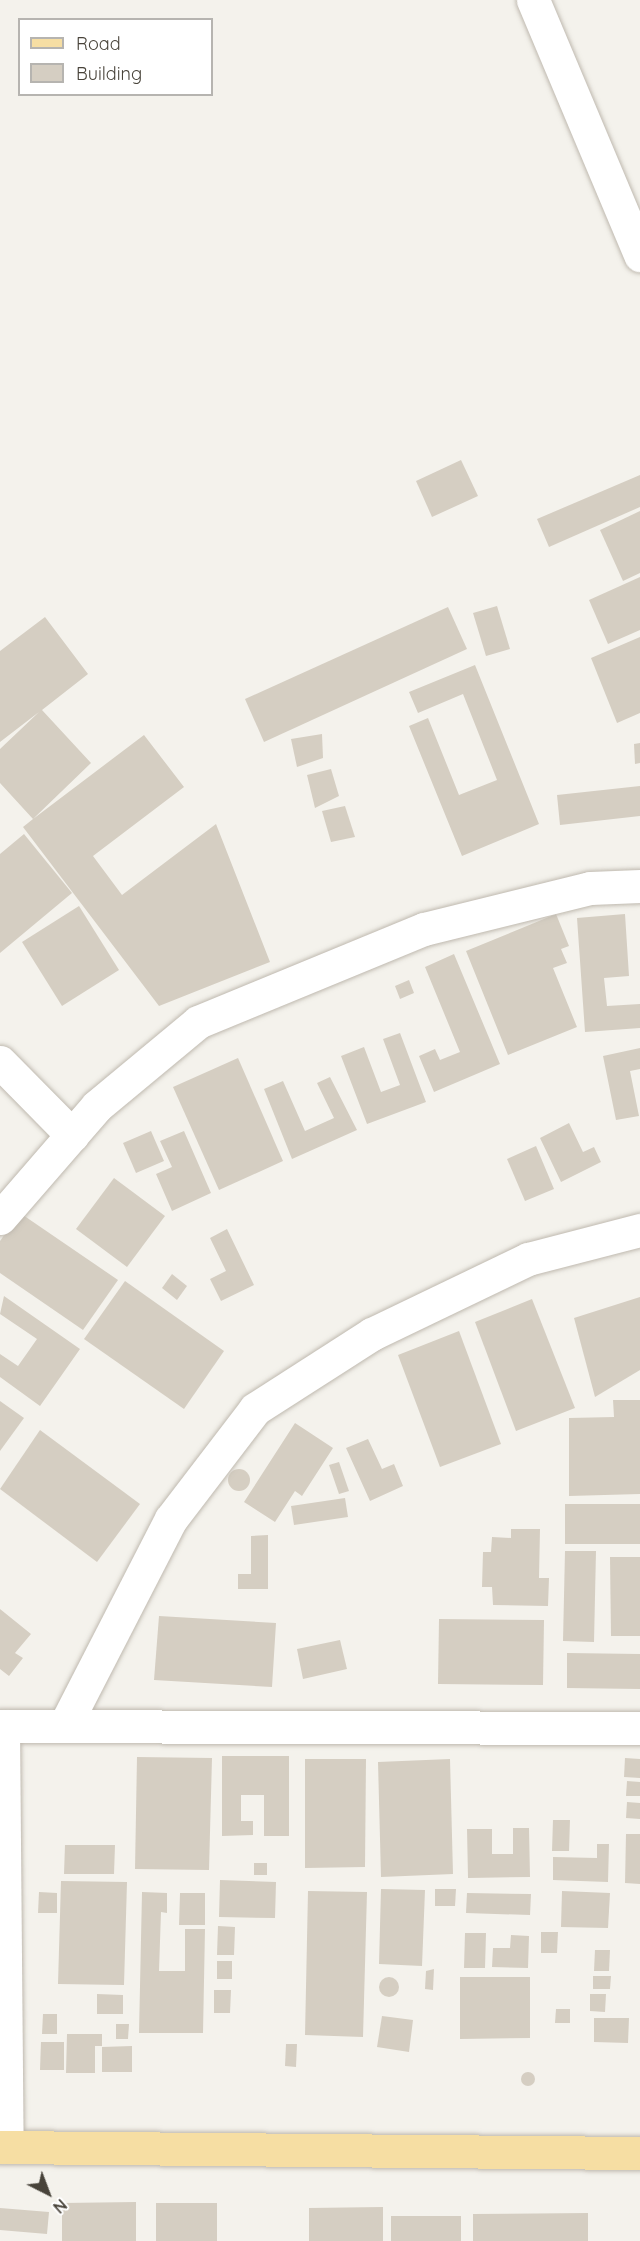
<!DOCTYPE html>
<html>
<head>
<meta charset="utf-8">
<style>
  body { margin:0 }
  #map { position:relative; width:640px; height:2241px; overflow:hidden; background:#f4f2ec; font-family:Quicksand,sans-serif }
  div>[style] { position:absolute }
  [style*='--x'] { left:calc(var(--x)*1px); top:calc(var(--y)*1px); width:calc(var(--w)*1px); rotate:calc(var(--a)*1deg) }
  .building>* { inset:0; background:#d5cec2 }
  .round { border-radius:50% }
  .roads { filter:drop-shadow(0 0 2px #bfb9af) drop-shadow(0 0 2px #bfb9af) }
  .minor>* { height:33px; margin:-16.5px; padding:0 16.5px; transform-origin:16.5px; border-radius:16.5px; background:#fff }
  .major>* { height:33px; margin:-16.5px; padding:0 16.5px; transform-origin:16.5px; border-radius:16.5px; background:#f6dea3 }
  span { translate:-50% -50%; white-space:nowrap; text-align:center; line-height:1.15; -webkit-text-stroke:5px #fff; paint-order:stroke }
  .legend { position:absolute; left:18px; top:18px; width:195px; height:78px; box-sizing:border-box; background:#fff; border:2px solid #b6b4b0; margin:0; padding:8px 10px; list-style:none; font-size:18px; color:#48433a }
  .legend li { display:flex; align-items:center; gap:12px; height:30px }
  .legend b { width:30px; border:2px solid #b6b4b0 }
  .north { position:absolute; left:18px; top:2163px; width:60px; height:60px; -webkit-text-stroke:4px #fff; paint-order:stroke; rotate:138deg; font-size:16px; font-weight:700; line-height:24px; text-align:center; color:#48433a }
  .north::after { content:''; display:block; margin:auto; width:21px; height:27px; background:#48433a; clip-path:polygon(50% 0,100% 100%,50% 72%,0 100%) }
</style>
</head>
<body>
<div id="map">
  <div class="building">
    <i style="clip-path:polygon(461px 460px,478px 496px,432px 517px,416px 481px)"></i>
    <i style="clip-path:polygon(640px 475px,640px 507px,549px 547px,537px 519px)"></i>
    <i style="clip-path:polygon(640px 511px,640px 573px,623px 581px,600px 530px)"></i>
    <i style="clip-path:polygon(640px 577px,640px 630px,608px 644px,589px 600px)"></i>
    <i style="clip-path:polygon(497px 606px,510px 649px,486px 656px,473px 613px)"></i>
    <i style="clip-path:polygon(448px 607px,467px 649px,264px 742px,245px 699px)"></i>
    <i style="clip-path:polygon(45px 617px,88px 674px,42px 710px,91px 763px,33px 819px,144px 735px,184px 787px,93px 856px,122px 895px,216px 824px,270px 962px,159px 1006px,23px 827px,33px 819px,0 783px,0 749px,39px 712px,0 742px,0 651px)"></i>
    <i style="clip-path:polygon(640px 637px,640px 713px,617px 723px,591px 658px)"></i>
    <i style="clip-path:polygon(475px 665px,539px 824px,462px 856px,409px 726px,428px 718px,459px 795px,497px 780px,463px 694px,418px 713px,409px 692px)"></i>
    <i style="clip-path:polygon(322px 734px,323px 758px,297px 767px,291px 739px)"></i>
    <i style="clip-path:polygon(640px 743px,640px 763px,635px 764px,634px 744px)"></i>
    <i style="clip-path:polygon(331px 769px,339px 796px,315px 808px,307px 775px)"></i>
    <i style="clip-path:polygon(640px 786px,640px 816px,560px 825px,557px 795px)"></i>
    <i style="clip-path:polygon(345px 806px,355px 837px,331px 842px,322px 811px)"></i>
    <i style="clip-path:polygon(24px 834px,72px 893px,0 953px,0 854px)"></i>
    <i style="clip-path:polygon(79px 906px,119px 970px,62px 1006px,22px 942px)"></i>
    <i style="clip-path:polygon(556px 914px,569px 946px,561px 949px,567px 963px,553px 968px,577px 1027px,508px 1055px,466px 951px)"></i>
    <i style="clip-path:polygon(625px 914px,629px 976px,604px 978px,607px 1006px,640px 1004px,640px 1028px,585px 1032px,577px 918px)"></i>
    <i style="clip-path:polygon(454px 954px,500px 1064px,434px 1092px,419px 1056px,435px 1049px,440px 1060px,460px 1052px,425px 967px)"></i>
    <i style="clip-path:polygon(409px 980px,414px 993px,400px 999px,395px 986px)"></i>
    <i style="clip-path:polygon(400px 1033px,426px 1102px,367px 1124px,341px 1056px,364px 1047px,381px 1092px,400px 1085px,383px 1039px)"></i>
    <i style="clip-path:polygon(640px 1048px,640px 1069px,630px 1071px,639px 1116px,616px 1120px,603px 1056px)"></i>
    <i style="clip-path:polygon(238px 1058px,283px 1161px,219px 1190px,173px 1087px)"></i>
    <i style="clip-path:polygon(330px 1077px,357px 1130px,292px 1159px,264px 1089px,283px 1081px,305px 1131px,334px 1118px,317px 1083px)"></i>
    <i style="clip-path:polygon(569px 1123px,583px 1152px,594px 1147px,601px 1162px,561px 1182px,540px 1138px)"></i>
    <i style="clip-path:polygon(151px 1131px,164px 1161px,136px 1173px,123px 1143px)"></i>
    <i style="clip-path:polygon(184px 1131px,211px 1193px,172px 1211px,156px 1174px,172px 1167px,160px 1141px)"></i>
    <i style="clip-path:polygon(536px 1146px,554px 1189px,525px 1201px,507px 1159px)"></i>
    <i style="clip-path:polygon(114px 1178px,165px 1216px,127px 1267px,76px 1229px)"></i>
    <i style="clip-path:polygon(20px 1213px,118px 1280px,83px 1330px,0 1273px,0 1241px)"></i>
    <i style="clip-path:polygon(227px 1229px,254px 1285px,221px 1301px,210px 1279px,226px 1271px,210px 1238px)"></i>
    <i style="clip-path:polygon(172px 1274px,187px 1286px,177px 1300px,162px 1288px)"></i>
    <i style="clip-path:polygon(125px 1281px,224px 1351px,184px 1409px,84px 1339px)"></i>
    <i style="clip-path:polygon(4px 1296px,80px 1349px,40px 1406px,0 1377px,0 1354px,18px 1366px,37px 1339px,0 1314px)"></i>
    <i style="clip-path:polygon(640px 1297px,640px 1370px,595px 1397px,574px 1318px)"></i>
    <i style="clip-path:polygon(532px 1299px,575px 1408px,516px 1431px,475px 1322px)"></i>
    <i style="clip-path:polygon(459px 1331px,501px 1444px,440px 1467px,398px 1355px)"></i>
    <i style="clip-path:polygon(613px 1400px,640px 1400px,640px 1494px,569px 1496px,569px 1418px,614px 1417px)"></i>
    <i style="clip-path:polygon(0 1401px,24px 1418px,0 1451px)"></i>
    <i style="clip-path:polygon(295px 1423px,333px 1448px,302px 1496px,295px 1491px,275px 1522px,244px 1502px)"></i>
    <i style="clip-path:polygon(40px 1430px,140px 1504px,97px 1562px,0 1489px)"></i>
    <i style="clip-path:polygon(368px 1439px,382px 1469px,394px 1464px,403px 1486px,370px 1501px,346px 1448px)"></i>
    <i style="clip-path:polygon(339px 1462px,349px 1491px,339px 1494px,329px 1465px)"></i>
    <i class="round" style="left:228px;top:1469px;width:22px;height:22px"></i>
    <i style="clip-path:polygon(345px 1498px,348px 1517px,294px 1525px,291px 1506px)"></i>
    <i style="clip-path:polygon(565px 1504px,640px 1504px,640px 1544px,565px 1544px)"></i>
    <i style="clip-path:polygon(511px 1529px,540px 1529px,539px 1578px,549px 1578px,548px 1606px,493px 1605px,492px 1587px,482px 1587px,483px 1552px,491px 1552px,492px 1537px,511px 1538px)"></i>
    <i style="clip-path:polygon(268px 1535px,268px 1589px,238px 1589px,238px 1574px,251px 1574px,251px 1536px)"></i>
    <i style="clip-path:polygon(565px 1551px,596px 1551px,594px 1642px,563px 1641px)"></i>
    <i style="clip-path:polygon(610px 1557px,640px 1557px,640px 1636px,611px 1636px)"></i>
    <i style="clip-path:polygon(0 1609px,31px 1634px,15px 1653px,23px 1658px,9px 1676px,0 1669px)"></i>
    <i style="clip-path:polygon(159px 1616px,276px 1623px,272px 1687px,154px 1680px)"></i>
    <i style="clip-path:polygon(439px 1619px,544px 1620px,543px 1685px,438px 1684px)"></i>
    <i style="clip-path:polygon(340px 1640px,347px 1669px,303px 1679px,297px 1649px)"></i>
    <i style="clip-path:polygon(567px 1653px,640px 1654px,640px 1689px,567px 1688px)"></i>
    <i style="clip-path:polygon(222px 1756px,289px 1756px,289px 1836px,264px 1836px,264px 1795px,241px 1795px,241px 1821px,253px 1821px,253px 1835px,222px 1836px)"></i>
    <i style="clip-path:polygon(137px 1757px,212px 1758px,209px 1870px,135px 1869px)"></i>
    <i style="clip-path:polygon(625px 1758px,640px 1759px,640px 1778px,624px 1777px)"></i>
    <i style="clip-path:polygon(305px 1759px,366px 1759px,365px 1867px,305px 1868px)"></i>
    <i style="clip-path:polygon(450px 1759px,453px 1874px,381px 1877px,378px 1762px)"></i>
    <i style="clip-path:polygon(627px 1781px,640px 1782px,640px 1796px,626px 1796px)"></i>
    <i style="clip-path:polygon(627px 1802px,640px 1803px,640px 1819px,626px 1818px)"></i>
    <i style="clip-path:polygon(553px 1820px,570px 1820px,569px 1851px,552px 1851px)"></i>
    <i style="clip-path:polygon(513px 1828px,529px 1828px,530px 1877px,468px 1878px,467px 1829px,492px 1829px,492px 1854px,513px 1854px)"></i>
    <i style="clip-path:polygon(626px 1834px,640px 1834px,640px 1884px,625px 1883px)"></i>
    <i style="clip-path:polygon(597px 1844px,609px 1844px,608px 1882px,553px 1880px,553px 1857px,597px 1858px)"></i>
    <i style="clip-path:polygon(65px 1845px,115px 1845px,114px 1874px,64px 1874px)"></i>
    <i style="clip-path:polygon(254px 1863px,267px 1863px,267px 1875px,254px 1875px)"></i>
    <i style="clip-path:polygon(220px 1880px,276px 1882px,275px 1918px,219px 1917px)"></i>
    <i style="clip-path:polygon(61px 1881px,127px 1882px,124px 1985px,58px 1984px)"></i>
    <i style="clip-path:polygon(381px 1889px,425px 1890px,422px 1966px,379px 1964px)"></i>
    <i style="clip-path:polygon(435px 1889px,456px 1889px,455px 1906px,435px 1906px)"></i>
    <i style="clip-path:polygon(308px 1891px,367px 1892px,363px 2037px,305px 2035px)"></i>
    <i style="clip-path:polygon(562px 1891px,610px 1893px,608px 1928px,561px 1927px)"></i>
    <i style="clip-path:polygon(39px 1892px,57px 1893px,57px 1913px,38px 1913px)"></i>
    <i style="clip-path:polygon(142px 1892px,167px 1893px,167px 1913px,161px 1912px,159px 1971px,185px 1971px,185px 1929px,205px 1929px,203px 2033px,139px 2033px)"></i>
    <i style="clip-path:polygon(180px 1893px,205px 1893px,205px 1925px,179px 1925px)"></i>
    <i style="clip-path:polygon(467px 1893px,531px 1894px,530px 1915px,466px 1913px)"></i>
    <i style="clip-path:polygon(218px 1926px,235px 1927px,234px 1955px,217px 1955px)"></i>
    <i style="clip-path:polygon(541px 1932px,558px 1932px,557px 1953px,541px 1953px)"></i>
    <i style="clip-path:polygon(465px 1933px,486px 1933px,485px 1968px,464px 1968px)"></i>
    <i style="clip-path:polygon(511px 1935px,529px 1936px,528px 1968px,492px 1967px,493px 1948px,510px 1948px)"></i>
    <i style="clip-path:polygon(595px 1950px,610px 1950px,609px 1971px,594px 1971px)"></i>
    <i style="clip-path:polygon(217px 1961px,232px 1961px,232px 1979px,217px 1979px)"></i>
    <i style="clip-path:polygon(434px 1969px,433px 1990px,425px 1989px,426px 1971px)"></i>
    <i style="clip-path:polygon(593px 1976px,611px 1976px,610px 1989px,593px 1989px)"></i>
    <i style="clip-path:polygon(460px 1977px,530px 1977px,530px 2038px,460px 2039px)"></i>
    <i class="round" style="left:379px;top:1977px;width:20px;height:20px"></i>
    <i style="clip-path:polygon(214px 1990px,231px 1990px,230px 2013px,214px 2013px)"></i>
    <i style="clip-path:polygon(97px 1994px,123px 1995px,123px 2014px,97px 2014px)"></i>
    <i style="clip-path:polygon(590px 1994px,606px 1994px,605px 2012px,590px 2011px)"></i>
    <i style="clip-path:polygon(556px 2009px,570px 2009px,570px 2023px,555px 2023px)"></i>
    <i style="clip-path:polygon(43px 2014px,57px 2014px,57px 2034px,42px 2034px)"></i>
    <i style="clip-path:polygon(382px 2016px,413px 2020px,409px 2052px,377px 2047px)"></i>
    <i style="clip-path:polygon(594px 2018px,629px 2018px,628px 2043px,594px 2042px)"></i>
    <i style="clip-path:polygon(116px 2024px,129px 2024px,128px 2039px,116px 2039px)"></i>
    <i style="clip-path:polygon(67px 2034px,102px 2034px,102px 2046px,95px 2046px,95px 2073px,66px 2073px)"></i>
    <i style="clip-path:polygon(41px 2042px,64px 2042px,64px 2070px,40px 2070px)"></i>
    <i style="clip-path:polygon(286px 2044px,297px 2044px,296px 2067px,285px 2066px)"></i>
    <i style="clip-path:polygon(132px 2046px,132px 2072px,102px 2072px,102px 2047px)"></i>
    <i class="round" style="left:521px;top:2072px;width:14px;height:14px"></i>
    <i style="clip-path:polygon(136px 2202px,136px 2241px,62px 2241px,62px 2203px)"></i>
    <i style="clip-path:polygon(156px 2203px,217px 2203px,217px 2241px,156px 2241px)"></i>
    <i style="clip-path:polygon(383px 2207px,383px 2241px,309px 2241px,309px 2208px)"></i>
    <i style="clip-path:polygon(0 2208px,49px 2212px,47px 2234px,0 2230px)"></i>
    <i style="clip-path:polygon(588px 2213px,588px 2241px,473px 2241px,473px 2214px)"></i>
    <i style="clip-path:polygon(391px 2216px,461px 2216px,461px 2241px,391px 2241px)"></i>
  </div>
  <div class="roads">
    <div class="minor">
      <i style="--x:533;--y:0;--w:277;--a:67.2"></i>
      <i style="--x:0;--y:1062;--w:103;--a:45.4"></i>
      <i style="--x:0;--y:1218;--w:148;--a:-49.1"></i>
      <i style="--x:97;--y:1106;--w:131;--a:-39.7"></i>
      <i style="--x:198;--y:1022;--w:244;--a:-22.4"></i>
      <i style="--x:424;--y:929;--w:171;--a:-13.9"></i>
      <i style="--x:590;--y:888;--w:50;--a:-2.3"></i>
      <i style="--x:66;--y:1723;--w:229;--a:-62.8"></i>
      <i style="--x:171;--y:1519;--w:138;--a:-52.6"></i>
      <i style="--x:255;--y:1409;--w:139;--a:-32.7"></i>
      <i style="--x:372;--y:1334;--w:173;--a:-25.7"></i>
      <i style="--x:528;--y:1259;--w:116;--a:-14.5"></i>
      <i style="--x:0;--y:1726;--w:640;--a:0.18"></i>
      <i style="--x:3;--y:1726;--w:421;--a:89.5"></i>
    </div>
    <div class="major">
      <i style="--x:0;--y:2147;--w:640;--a:0.54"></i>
    </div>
  </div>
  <ul class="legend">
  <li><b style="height:8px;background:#f6dea3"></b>Road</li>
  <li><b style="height:16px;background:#d5cec2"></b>Building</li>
  </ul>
  <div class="north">N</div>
</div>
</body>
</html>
